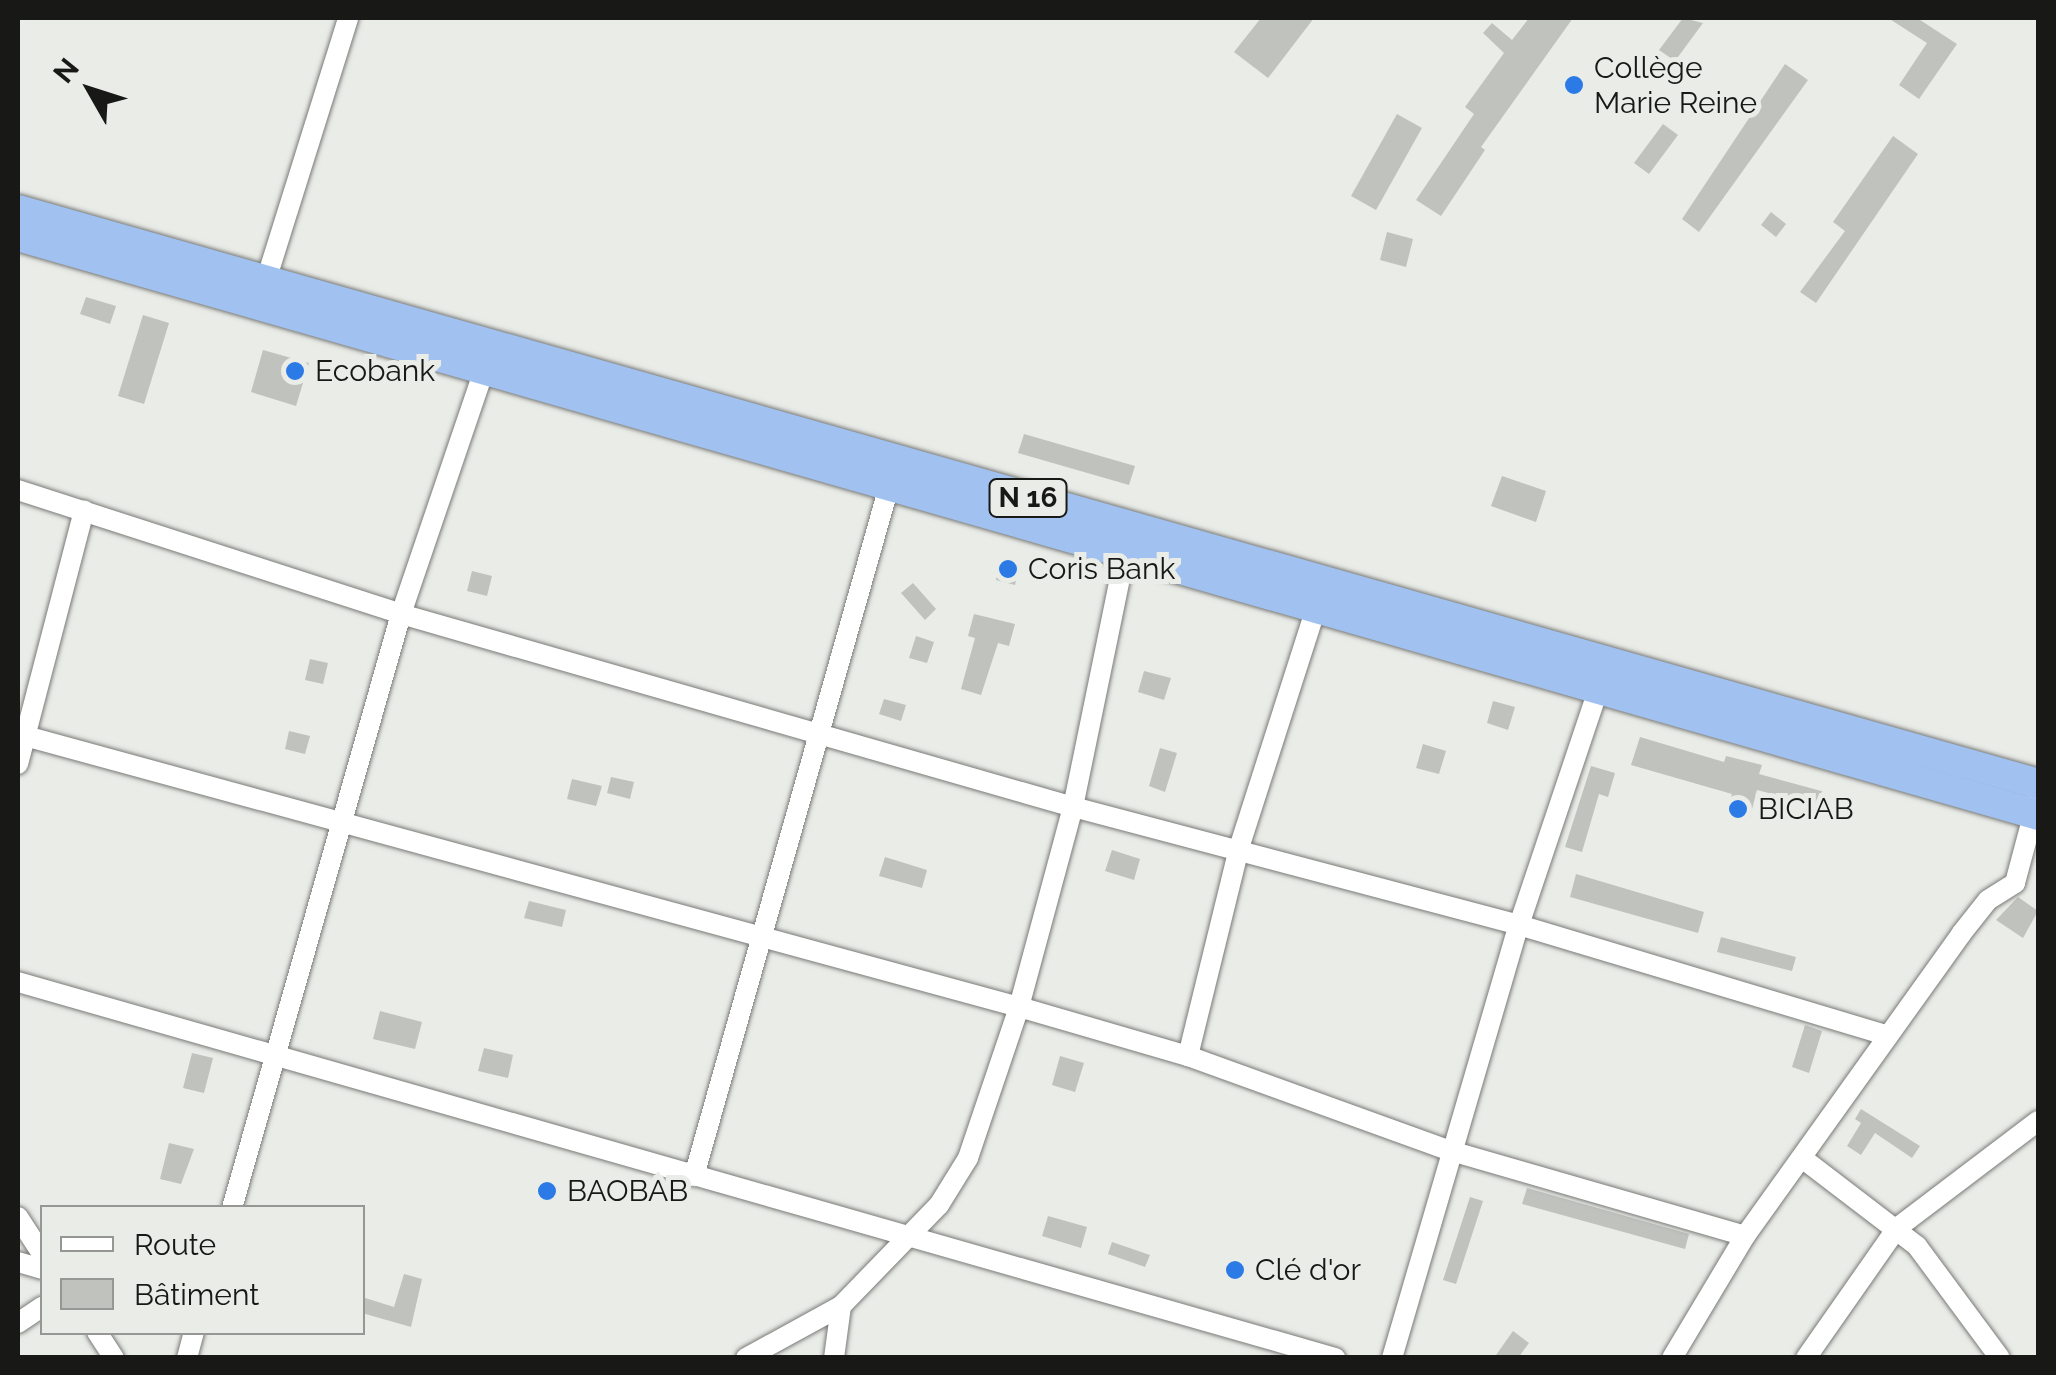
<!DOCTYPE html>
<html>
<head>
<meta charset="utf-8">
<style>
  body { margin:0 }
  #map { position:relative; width:2056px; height:1375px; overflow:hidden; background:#eaece8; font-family:Raleway,sans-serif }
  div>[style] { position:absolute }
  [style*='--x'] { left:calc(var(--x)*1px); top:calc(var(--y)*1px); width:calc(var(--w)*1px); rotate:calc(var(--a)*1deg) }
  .building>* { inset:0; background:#c0c2be }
  .roads { filter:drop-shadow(0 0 2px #797a77) drop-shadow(0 0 2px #797a77) }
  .minor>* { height:20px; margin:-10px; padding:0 10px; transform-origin:10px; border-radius:10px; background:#fff }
  .highway>* { height:30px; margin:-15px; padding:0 15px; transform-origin:15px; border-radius:15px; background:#a1c2f0 }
  .dots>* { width:28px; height:28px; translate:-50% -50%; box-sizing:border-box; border:5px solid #eaece8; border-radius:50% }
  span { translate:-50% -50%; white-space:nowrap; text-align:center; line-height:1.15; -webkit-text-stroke:10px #eaece8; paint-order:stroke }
  .shield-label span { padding:2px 8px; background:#eaece8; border:2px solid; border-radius:8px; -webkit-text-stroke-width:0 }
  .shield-label { font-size:28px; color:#181817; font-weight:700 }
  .poi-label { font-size:30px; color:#181817 }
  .left { translate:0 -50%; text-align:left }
  .frame { position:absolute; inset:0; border:20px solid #181817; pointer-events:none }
  .legend { position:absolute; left:40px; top:1205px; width:325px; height:130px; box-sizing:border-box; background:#eaece8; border:2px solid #969794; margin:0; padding:12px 18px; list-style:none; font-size:30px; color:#181817 }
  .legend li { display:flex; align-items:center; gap:20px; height:50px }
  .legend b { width:50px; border:2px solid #969794 }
  .north { position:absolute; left:40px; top:40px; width:100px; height:100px; -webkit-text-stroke:8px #eaece8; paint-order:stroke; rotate:309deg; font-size:28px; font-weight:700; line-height:40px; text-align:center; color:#181817 }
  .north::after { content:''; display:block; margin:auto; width:35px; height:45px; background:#181817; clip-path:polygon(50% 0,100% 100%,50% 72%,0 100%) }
</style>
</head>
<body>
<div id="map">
  <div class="building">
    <i style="clip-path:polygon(1261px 18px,1314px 18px,1268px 78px,1234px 52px)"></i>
    <i style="clip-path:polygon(1529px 18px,1573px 18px,1481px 147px,1485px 150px,1441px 216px,1416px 200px,1474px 114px,1465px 107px,1504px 53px,1483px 33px,1492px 23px,1512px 40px)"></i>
    <i style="clip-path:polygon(1683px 18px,1703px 23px,1675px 61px,1659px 50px)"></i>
    <i style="clip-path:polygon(1888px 18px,1917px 18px,1957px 44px,1919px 99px,1899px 85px,1927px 43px)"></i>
    <i style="clip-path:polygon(1785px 64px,1808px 80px,1699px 232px,1682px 219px)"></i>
    <i style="clip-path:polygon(1397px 114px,1422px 128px,1376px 210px,1351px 196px)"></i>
    <i style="clip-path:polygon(1663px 124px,1678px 135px,1649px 174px,1634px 163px)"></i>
    <i style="clip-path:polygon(1893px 136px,1918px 154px,1816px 303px,1800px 292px,1845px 231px,1833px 222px)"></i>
    <i style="clip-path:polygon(1771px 212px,1786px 224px,1776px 237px,1761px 225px)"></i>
    <i style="clip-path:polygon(1387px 232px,1413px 239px,1406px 267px,1380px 260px)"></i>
    <i style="clip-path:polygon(86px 297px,116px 306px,110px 324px,80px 314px)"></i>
    <i style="clip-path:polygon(143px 315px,169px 323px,144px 404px,118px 396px)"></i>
    <i style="clip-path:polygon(263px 350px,309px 363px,296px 406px,251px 392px)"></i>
    <i style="clip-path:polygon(1024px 434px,1135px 466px,1129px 485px,1018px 453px)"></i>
    <i style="clip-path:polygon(1502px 476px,1546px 491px,1536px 522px,1491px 506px)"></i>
    <i style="clip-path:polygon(1000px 561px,1019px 566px,1015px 585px,996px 580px)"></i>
    <i style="clip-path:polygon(472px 571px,492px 576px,487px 596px,467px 591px)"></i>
    <i style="clip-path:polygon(913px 583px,936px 609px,925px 620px,901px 593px)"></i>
    <i style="clip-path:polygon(974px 614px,1015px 624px,1009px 646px,998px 643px,981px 695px,961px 689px,975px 638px,968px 636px)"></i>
    <i style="clip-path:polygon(916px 636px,934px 642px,927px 663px,909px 658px)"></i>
    <i style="clip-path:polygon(310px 659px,328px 663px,323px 684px,305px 680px)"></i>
    <i style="clip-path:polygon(1144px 671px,1171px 678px,1164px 700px,1138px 692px)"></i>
    <i style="clip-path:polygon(884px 699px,906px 705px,901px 721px,879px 714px)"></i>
    <i style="clip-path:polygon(1493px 701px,1515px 707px,1508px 730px,1487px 723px)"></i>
    <i style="clip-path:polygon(289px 731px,310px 736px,305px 754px,285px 749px)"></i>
    <i style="clip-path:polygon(1640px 737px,1724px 762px,1726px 756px,1762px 765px,1759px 774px,1825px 792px,1821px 807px,1757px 790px,1750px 817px,1727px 812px,1732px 794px,1631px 765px)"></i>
    <i style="clip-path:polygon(1423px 744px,1446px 751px,1439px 774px,1416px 768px)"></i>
    <i style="clip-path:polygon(1160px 748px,1177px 753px,1165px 792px,1149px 786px)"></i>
    <i style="clip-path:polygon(1591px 766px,1615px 773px,1608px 797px,1599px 794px,1582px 852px,1565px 847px)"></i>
    <i style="clip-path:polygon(611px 777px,634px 782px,630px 799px,607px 793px)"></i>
    <i style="clip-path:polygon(572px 779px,602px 786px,596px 806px,567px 799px)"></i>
    <i style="clip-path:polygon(1112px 850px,1140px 859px,1134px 880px,1105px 871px)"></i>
    <i style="clip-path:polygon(885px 857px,927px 870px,922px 888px,879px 876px)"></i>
    <i style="clip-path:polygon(1576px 874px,1704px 912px,1698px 933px,1570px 897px)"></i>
    <i style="clip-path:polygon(2018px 897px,2038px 911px,2023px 938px,1996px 920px)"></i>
    <i style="clip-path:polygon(529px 901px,566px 910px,562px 927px,524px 918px)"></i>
    <i style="clip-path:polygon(1721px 937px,1796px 957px,1792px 971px,1717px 952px)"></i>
    <i style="clip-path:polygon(380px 1011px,422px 1022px,415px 1049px,373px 1039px)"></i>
    <i style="clip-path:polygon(1805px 1025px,1822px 1031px,1809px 1073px,1792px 1067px)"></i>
    <i style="clip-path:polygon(484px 1048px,513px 1055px,508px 1078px,478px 1071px)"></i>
    <i style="clip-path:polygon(192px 1053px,213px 1058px,204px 1093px,183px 1088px)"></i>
    <i style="clip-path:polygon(1060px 1056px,1084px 1063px,1075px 1092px,1052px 1085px)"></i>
    <i style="clip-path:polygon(1861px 1109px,1920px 1146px,1912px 1158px,1875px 1133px,1861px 1155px,1847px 1146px,1861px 1123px,1855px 1119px)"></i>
    <i style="clip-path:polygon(169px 1143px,194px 1149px,181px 1184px,160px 1179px)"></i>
    <i style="clip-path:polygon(1527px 1188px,1689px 1234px,1685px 1249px,1522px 1204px)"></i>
    <i style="clip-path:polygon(1470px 1197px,1483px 1201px,1456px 1284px,1443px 1280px)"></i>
    <i style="clip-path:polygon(1048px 1216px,1087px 1227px,1081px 1248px,1042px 1236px)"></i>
    <i style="clip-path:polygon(1112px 1242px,1150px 1255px,1145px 1267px,1108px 1254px)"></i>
    <i style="clip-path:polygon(404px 1274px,422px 1279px,411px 1327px,362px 1313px,362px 1297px,394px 1307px)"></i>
    <i style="clip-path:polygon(1513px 1331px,1529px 1343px,1518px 1358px,1494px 1358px)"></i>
  </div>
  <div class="roads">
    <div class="minor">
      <i style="--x:263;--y:290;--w:285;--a:-72.6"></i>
      <i style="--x:18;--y:490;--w:403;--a:17.9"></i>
      <i style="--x:401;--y:614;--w:699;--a:16.02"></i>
      <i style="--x:1073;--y:807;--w:461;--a:14.8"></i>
      <i style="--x:1519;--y:925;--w:385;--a:16.7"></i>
      <i style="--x:18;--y:734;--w:1038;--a:15.26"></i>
      <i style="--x:1019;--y:1007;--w:176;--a:16.2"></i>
      <i style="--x:1188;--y:1056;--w:280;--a:19.9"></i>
      <i style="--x:1451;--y:1151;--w:306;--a:16.1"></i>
      <i style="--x:18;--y:764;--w:262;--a:-75.4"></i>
      <i style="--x:18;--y:982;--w:1370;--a:15.93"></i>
      <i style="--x:1188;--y:1056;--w:214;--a:-76.2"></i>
      <i style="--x:1239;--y:848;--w:249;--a:-72.2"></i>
      <i style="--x:1802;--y:1158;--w:145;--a:37.4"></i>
      <i style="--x:1917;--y:1246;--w:139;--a:53.5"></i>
      <i style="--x:694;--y:1176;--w:713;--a:-74.21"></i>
      <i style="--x:232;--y:1208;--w:618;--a:-74.12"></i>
      <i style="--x:401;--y:614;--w:270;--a:-71.2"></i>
      <i style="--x:18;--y:1217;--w:44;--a:57"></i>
      <i style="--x:18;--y:1262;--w:25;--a:16"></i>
      <i style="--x:18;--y:1323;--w:29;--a:-34"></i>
      <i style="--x:97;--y:1332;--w:31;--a:57"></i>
      <i style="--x:187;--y:1358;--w:27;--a:-75"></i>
      <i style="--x:746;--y:1358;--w:108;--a:-28.7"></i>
      <i style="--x:841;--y:1306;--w:141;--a:-45.9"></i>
      <i style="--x:939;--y:1205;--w:55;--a:-58.3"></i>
      <i style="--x:968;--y:1158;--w:159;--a:-71.3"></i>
      <i style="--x:1019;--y:1007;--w:207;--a:-74.9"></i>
      <i style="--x:1073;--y:807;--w:268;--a:-78.4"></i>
      <i style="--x:834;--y:1358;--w:52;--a:-82.3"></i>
      <i style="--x:1392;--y:1358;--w:451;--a:-73.7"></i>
      <i style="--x:1519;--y:925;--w:260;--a:-71.4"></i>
      <i style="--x:1672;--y:1358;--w:142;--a:-59.1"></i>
      <i style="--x:1745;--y:1236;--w:371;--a:-54.4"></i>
      <i style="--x:1961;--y:934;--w:43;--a:-51.5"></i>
      <i style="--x:1988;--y:900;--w:32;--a:-32"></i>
      <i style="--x:2015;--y:883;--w:85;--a:-75"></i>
      <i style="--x:1806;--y:1358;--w:159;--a:-55"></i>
      <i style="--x:1897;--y:1228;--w:177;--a:-37.2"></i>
    </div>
    <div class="highway">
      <i style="--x:18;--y:210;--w:2100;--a:15.86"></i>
      <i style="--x:18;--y:236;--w:2101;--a:15.99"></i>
    </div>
  </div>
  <div class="dots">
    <i style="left:1574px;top:85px;background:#2b7ae6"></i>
    <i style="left:295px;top:371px;background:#2b7ae6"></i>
    <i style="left:1008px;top:569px;background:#2b7ae6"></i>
    <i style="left:1738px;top:809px;background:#2b7ae6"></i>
    <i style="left:547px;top:1191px;background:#2b7ae6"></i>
    <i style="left:1235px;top:1270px;background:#2b7ae6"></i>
  </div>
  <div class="shield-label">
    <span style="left:1028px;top:498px">N 16</span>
  </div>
  <div class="poi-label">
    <span class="left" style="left:1594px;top:85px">Collège<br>Marie Reine</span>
    <span class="left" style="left:315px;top:371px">Ecobank</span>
    <span class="left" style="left:1028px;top:569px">Coris Bank</span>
    <span class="left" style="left:1758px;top:809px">BICIAB</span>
    <span class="left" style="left:567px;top:1191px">BAOBAB</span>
    <span class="left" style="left:1255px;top:1270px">Clé d'or</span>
  </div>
  <div class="frame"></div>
  <ul class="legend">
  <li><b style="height:12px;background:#fff"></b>Route</li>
  <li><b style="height:28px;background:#c0c2be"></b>Bâtiment</li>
  </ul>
  <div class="north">N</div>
</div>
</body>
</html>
